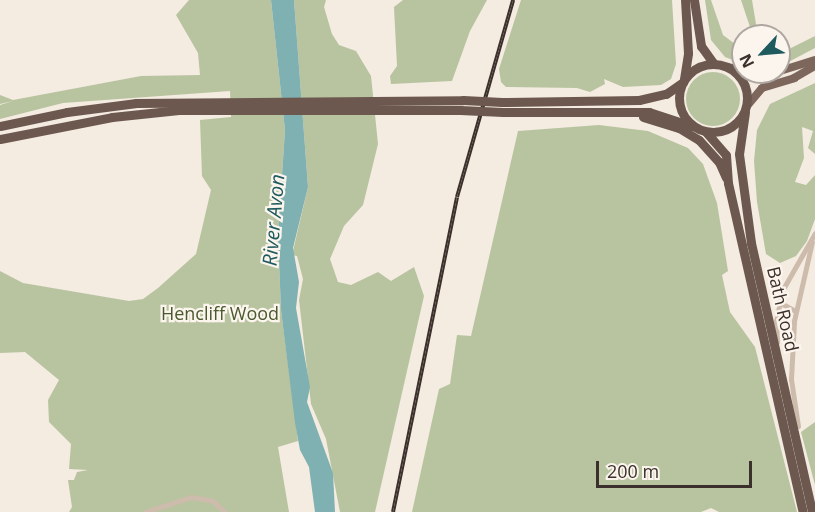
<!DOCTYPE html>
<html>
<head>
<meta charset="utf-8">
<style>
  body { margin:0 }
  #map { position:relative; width:815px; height:512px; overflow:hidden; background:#f4ebe1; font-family:"Open Sans",sans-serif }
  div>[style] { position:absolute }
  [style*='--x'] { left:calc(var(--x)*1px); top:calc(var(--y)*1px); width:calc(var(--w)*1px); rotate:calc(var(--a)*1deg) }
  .green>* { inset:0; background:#b8c4a0 }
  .round { border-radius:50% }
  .water>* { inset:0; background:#7fb0b2 }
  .minor>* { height:5px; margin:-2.5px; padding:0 2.5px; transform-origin:2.5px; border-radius:2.5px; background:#cdbbac }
  .primary>* { height:8px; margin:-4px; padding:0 4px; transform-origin:4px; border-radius:4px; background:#7d675c }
  .trunk>* { height:9px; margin:-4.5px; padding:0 4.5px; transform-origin:4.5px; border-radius:4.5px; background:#6c584f }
  .trunk>.ring { margin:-4.5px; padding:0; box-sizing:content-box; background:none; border:9px solid #6c584f; border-radius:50% }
  .rail>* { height:4px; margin-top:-2px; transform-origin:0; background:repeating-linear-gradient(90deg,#fbf5ee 0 4.5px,#3b302b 0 9px); box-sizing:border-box; border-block:2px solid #3b302b }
  .trunk-bridge>* { height:9px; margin:-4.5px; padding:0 4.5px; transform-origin:4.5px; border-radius:4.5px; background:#6c584f }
  span { translate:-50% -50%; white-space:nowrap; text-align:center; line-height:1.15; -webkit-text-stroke:4.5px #fbf5ee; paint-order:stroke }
  .street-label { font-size:18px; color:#3b302b }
  .park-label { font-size:18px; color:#4a5a2e }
  .water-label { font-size:20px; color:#1f5a5e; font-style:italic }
  .north { position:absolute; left:731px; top:24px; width:60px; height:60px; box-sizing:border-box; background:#fbf5ee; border:2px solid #aea6a0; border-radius:50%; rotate:244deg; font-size:16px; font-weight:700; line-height:24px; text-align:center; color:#3b302b }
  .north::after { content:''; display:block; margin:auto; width:21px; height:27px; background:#1f5a5e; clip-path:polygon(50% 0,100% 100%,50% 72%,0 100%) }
  .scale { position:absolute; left:596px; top:461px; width:156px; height:27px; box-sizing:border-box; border:3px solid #3b302b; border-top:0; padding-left:8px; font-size:18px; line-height:21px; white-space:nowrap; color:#3b302b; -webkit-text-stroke:4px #fbf5ee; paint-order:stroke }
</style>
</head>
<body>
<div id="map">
  <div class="green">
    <i style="clip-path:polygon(189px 0,271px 0,285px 130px,278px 236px,281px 310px,298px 441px,278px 447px,289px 512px,69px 512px,72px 507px,68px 480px,74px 480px,77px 472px,88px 470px,69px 469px,71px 444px,49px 422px,48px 400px,59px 380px,25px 352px,0 353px,0 271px,23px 283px,129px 301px,143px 299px,158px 288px,196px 254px,211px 190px,202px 176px,200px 120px,231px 117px,230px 91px,63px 103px,0 119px,0 105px,13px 101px,0 104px,0 95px,13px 100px,141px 76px,200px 75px,198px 53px,176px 15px)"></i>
    <i style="clip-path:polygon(294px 0,326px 0,324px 7px,332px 34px,339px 45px,356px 51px,371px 76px,378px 144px,363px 205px,344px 226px,330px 259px,338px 282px,351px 285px,378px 272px,391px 281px,414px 267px,424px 296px,375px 512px,340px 512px,326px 439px,311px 404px,299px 300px,303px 279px,297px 256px,292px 255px,308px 187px)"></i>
    <i style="clip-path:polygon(403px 0,487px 0,470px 31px,452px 81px,391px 84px,390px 76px,397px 66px,394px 7px)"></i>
    <i style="clip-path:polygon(521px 0,672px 0,676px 64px,671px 79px,661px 85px,623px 87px,604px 79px,605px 84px,590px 92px,577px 88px,506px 87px,501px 82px,499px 69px)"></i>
    <i style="clip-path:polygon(705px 0,711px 0,723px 35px,743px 50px,743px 64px,725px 57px,711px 40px)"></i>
    <i style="clip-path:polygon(741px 0,752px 0,758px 36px,753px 36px)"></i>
    <i style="clip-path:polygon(815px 36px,815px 48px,779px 67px,779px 54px)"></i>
    <i class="round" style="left:686px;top:72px;width:54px;height:54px"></i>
    <i style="clip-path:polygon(815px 83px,815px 154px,808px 148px,813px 131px,802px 127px,804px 158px,795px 182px,806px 185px,815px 175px,815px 219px,807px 241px,796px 256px,780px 263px,766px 254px,757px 202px,754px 161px,757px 130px,770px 104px)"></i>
    <i style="clip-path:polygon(599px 125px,648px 131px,688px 148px,703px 164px,717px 203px,728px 271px,722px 275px,730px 312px,755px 347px,797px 512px,719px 512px,711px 508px,701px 512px,412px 512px,439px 389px,450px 384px,457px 335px,471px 336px,518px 131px)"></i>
    <i style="clip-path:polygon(815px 422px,815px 485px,801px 432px)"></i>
  </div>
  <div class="water">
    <i style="clip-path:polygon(271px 0,294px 0,308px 187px,293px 248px,299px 282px,296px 308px,310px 387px,307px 402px,333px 473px,335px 512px,315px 512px,309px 467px,300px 450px,295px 423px,281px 310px,278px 236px,285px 130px)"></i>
  </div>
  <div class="minor">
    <i style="--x:779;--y:302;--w:18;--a:29"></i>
    <i style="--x:777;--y:342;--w:21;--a:-93"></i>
    <i style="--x:776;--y:321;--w:33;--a:-78"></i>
    <i style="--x:783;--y:289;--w:64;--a:-60.3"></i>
    <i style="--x:798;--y:426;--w:48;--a:-98.5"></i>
    <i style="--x:791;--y:379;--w:58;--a:-87"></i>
    <i style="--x:794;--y:321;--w:81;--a:-77.2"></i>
    <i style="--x:145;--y:512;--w:48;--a:-18.1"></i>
    <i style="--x:191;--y:497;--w:22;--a:10"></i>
    <i style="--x:213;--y:501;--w:16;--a:43"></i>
  </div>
  <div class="primary">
    <i style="--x:727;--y:67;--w:41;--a:11.3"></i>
    <i style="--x:767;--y:75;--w:50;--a:-17.4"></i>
    <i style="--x:747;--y:106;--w:23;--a:-50"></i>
    <i style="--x:762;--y:88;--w:34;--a:-17"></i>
    <i style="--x:794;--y:78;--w:24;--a:-30"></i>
  </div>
  <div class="trunk">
    <i style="--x:694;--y:0;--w:47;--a:81.3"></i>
    <i style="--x:701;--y:46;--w:22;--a:54"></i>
    <i class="ring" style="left:679px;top:64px;width:59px;height:59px"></i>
    <i style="--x:684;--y:79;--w:26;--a:-81"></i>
    <i style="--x:688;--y:53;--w:53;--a:-93.2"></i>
    <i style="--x:502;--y:102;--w:137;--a:-0.8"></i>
    <i style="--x:639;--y:100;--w:28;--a:-13"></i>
    <i style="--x:666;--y:94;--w:21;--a:-35"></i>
    <i style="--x:503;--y:112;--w:146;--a:0"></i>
    <i style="--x:649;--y:112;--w:45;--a:18"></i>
    <i style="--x:745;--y:112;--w:42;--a:98.1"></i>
    <i style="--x:739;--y:154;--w:90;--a:82.3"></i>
    <i style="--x:751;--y:243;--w:276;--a:77.2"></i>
    <i style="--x:643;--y:117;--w:38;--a:17"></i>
    <i style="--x:679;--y:128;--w:23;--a:31"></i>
    <i style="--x:699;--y:140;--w:30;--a:48"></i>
    <i style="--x:719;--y:162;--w:17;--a:66"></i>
    <i style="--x:0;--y:126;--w:68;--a:-11.8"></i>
    <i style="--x:67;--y:112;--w:70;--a:-7.4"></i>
    <i style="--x:136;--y:103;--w:327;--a:-0.5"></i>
    <i style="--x:706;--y:132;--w:30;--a:49"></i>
    <i style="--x:726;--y:155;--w:28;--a:86"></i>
    <i style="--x:728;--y:183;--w:337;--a:77.2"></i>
    <i style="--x:0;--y:139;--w:114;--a:-11.1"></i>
    <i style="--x:112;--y:117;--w:67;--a:-6"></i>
    <i style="--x:179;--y:110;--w:281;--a:0"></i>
  </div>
  <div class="rail">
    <i style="--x:393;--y:512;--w:321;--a:-78.5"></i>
    <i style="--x:457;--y:197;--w:205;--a:-74.1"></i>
  </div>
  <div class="trunk-bridge">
    <i style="--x:463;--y:100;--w:39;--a:3"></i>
    <i style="--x:460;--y:110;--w:43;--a:2.7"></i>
  </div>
  <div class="street-label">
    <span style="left:783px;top:309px;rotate:77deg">Bath Road</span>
  </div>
  <div class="park-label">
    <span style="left:220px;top:313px">Hencliff Wood</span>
  </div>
  <div class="water-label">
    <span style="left:273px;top:220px;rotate:-85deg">River Avon</span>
  </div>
  <div class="north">N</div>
  <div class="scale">200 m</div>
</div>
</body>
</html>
